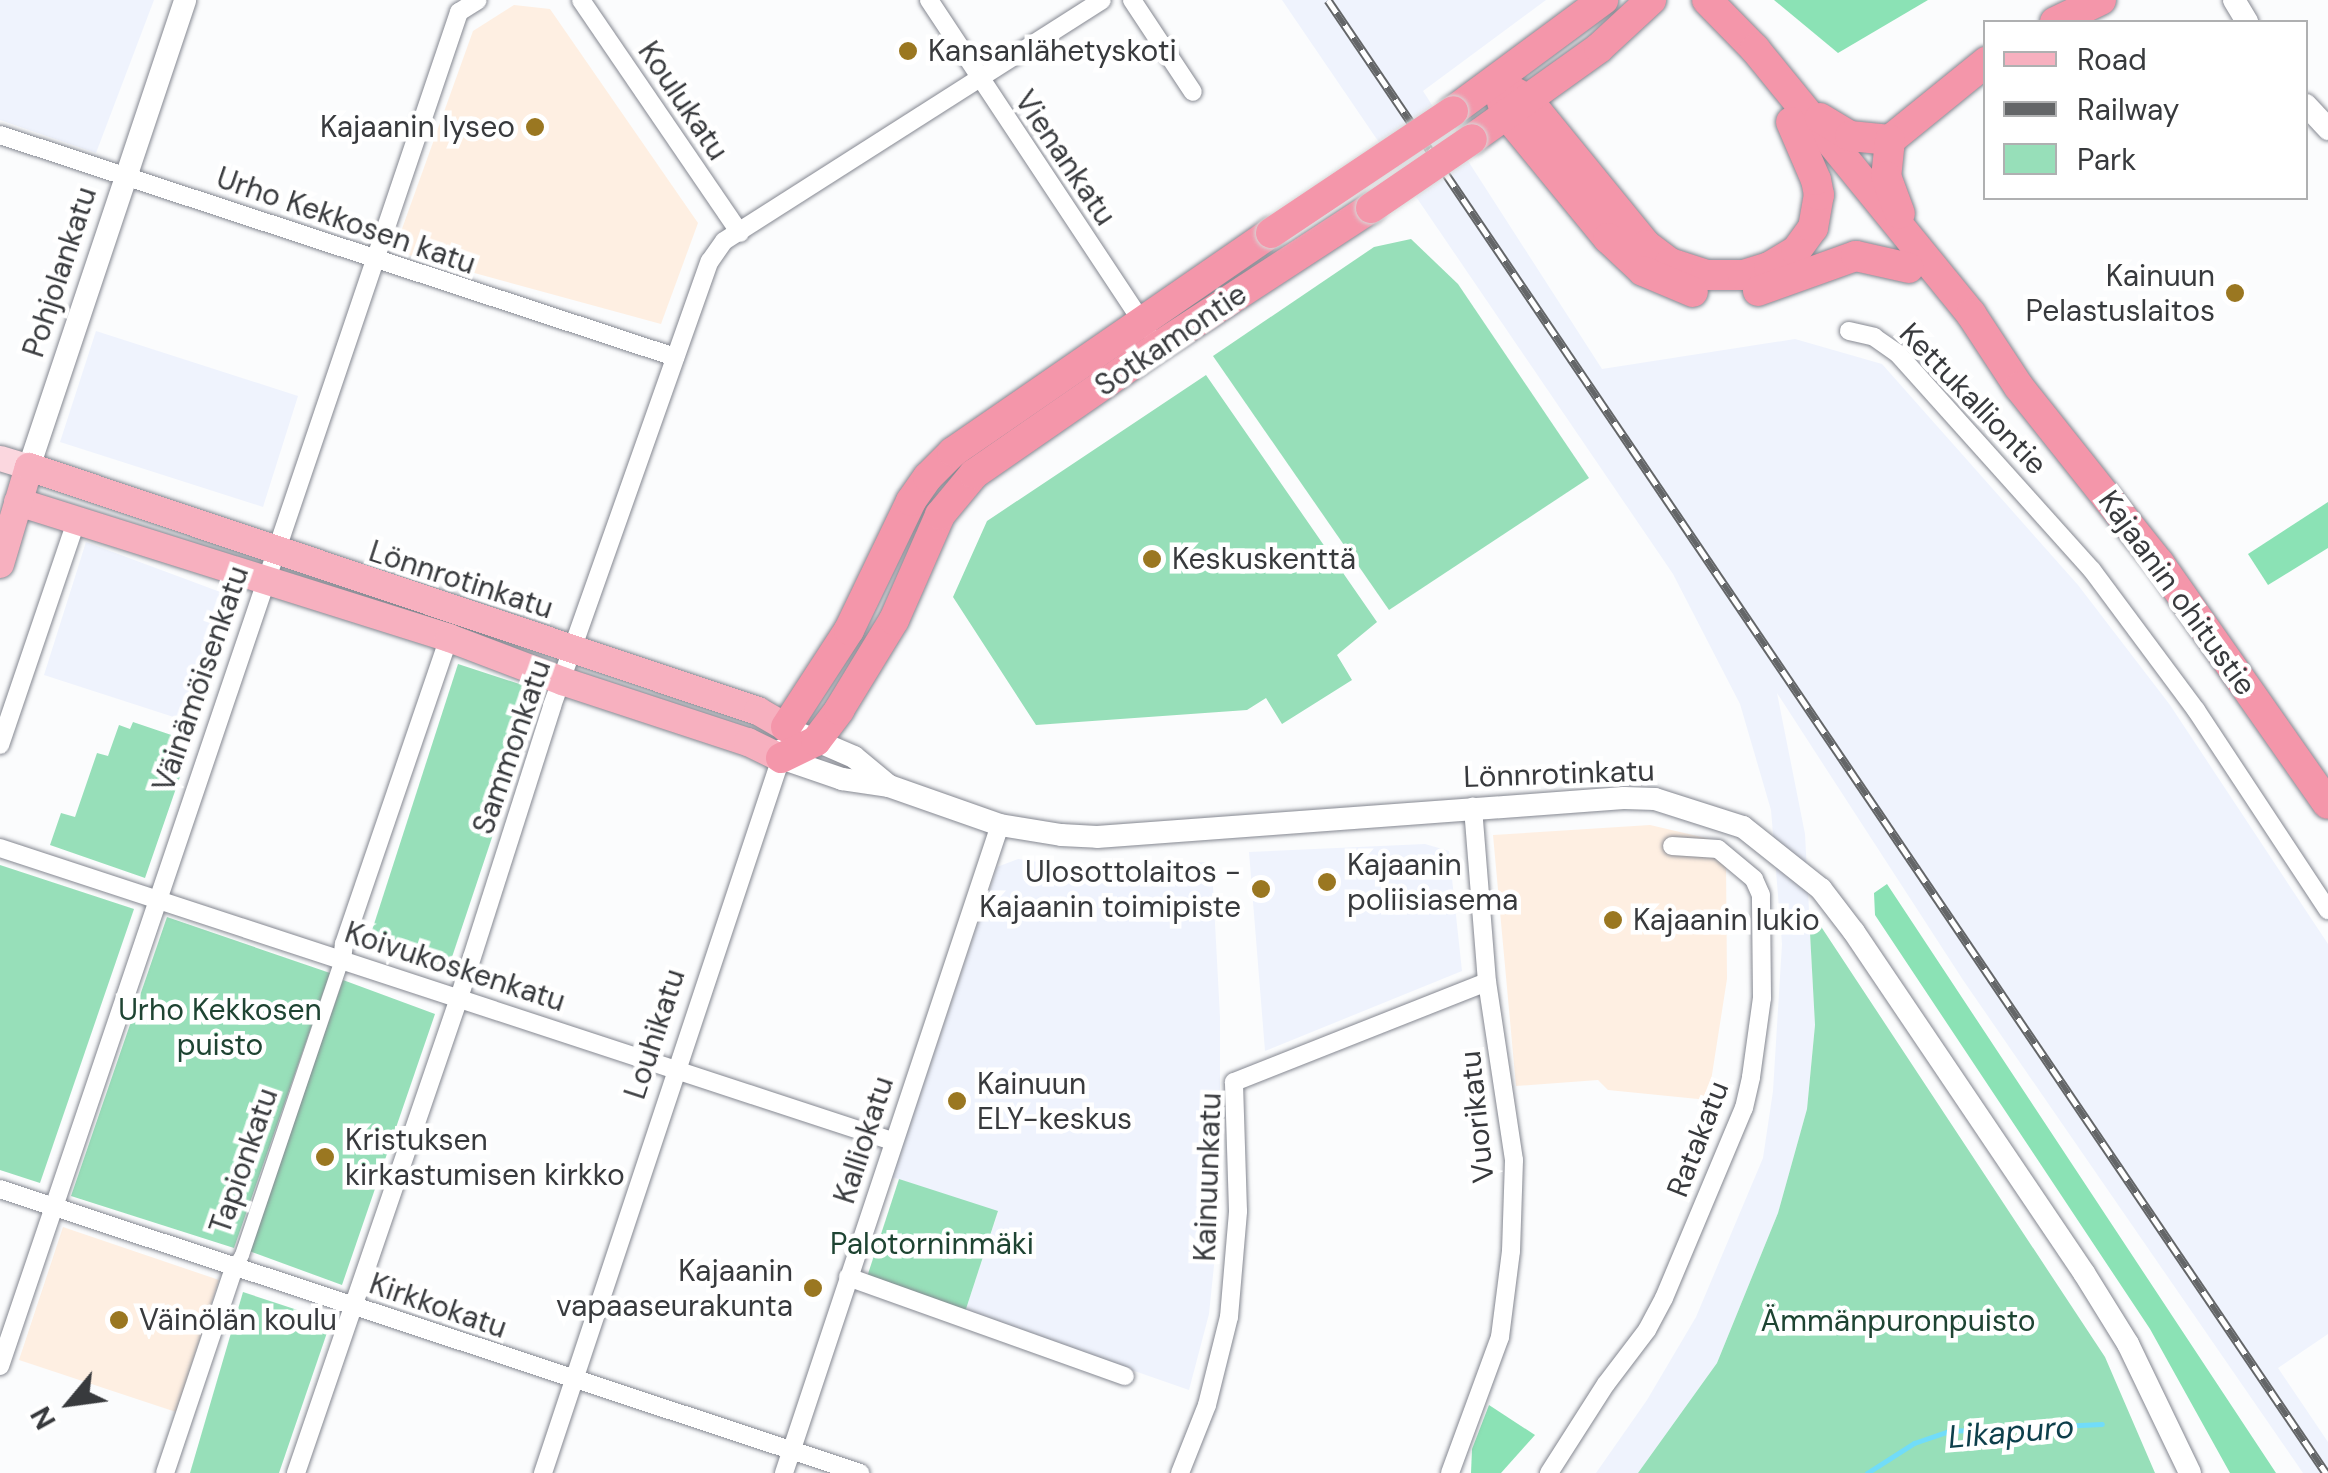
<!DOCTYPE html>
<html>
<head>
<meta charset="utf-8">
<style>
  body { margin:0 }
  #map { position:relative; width:2328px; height:1473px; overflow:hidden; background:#fbfcfd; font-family:"DM Sans",sans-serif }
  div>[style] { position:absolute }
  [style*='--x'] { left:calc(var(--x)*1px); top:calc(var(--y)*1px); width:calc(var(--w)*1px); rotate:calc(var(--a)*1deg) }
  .built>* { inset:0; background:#eff3fd }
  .education>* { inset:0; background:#feefe2 }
  .green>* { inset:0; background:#97dfb9 }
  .forest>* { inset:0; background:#8be2b5 }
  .stream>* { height:5px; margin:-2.5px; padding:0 2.5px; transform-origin:2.5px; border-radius:2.5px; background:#71dcf9 }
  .roads { filter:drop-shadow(0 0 2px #858891) drop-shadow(0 0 2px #858891) }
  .pedestrian>* { height:14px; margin:-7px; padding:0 7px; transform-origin:7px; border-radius:7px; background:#fff }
  .minor>* { height:18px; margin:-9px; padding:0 9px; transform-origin:9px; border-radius:9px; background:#fff }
  .tertiary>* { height:22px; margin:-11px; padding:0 11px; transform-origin:11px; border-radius:11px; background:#fff }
  .secondary>* { height:25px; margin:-12.5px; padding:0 12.5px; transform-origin:12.5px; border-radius:12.5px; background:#fbd7df }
  .primary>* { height:28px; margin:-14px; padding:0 14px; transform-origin:14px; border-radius:14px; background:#f7b0bf }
  .trunk>* { height:30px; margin:-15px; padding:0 15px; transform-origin:15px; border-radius:15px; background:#f496aa }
  .rail>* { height:9px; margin-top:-4.5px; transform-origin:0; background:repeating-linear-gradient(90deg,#fff 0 15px,#646668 0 30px); box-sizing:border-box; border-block:2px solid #646668 }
  .bridges { filter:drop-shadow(0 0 2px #d7d8d8) drop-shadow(0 0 2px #d7d8d8) }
  .trunk-bridge>* { height:30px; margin:-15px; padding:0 15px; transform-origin:15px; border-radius:15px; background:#f496aa }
  .dots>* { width:28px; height:28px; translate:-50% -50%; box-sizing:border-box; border:5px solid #fff; border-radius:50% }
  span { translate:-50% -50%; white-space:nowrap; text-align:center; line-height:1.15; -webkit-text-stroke:9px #fff; paint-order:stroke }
  .poi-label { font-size:30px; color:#383a3d }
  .left { translate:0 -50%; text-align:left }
  .right { translate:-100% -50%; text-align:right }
  .street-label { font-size:30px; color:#383a3d }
  .park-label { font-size:30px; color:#1e4432 }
  .water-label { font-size:32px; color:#0d3f4b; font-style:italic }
  .legend { position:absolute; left:1983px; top:20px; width:325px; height:180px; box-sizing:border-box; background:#fff; border:2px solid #afb0b1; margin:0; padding:12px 18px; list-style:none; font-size:30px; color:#383a3d }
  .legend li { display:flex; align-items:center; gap:20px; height:50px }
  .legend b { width:50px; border:2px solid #afb0b1 }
  .north { position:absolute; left:20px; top:1353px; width:100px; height:100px; -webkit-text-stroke:8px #fff; paint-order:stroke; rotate:241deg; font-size:28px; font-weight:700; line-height:40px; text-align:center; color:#383a3d }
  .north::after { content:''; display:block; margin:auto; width:35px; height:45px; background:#383a3d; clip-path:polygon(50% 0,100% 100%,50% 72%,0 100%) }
</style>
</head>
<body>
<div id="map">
  <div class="built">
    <i style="clip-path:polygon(0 0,154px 0,96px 153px,0 120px)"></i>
    <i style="clip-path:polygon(1282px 0,1546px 0,1423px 91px,1602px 369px,1795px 339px,1882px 364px,2078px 585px,2170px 705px,2328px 944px,2328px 1334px,2278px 1368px,2328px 1442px,2328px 1473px,2303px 1473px,1963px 980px,1777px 693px,1805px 834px,1815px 1025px,1807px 1109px,1778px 1213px,1717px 1363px,1638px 1473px,1596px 1473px,1647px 1400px,1696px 1317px,1763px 1158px,1773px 1091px,1782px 944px,1771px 810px,1740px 704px,1673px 574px)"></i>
    <i style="clip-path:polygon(96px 331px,298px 396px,263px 507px,60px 442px)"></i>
    <i style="clip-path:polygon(86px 542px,231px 596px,186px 721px,44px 675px)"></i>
    <i style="clip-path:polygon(1425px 844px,1449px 851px,1462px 971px,1265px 1051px,1249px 852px)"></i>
    <i style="clip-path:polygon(1018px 859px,1086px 869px,1207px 862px,1212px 867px,1220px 1017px,1220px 1207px,1209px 1314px,1189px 1390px,965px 1312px,998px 1212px,892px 1177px,997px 867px)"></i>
  </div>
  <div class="education">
    <i style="clip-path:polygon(514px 5px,550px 9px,698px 223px,661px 324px,394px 251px,473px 31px)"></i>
    <i style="clip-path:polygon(1650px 825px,1710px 839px,1726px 862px,1727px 979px,1708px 1100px,1608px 1090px,1598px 1080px,1516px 1086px,1493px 835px)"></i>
    <i style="clip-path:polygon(63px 1227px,219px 1280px,176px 1412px,19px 1360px)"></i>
  </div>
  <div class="green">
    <i style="clip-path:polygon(1411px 239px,1458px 284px,1589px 478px,1389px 610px,1213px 356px,1374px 247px)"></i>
    <i style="clip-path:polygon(1206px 375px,1377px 622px,1337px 655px,1352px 680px,1282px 724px,1266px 698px,1247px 710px,1036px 725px,953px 597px,987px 521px)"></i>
    <i style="clip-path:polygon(458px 664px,541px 691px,447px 972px,366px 949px)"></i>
    <i style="clip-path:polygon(133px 722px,192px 742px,145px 878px,50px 845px,61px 813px,75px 817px,97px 753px,108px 756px,119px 725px,130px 729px)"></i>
    <i style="clip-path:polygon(0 865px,134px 909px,40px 1183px,0 1170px)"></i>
    <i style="clip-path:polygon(167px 917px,330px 973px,234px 1248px,71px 1196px)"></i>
    <i style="clip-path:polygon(1820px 925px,2105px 1357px,2155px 1473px,1638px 1473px,1717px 1363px,1778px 1213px,1807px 1109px,1815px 1025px,1810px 933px)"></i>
    <i style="clip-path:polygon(343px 980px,435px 1014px,342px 1285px,249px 1251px)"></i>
    <i style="clip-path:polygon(899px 1179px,998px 1211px,965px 1312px,867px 1277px)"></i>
    <i style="clip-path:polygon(243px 1292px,331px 1321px,279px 1473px,190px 1473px)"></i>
  </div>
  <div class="forest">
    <i style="clip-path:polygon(1774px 0,1928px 0,1838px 53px)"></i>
    <i style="clip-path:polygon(2328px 502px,2328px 548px,2268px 585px,2248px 554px)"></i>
    <i style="clip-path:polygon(1887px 884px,2276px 1473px,2230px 1473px,2150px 1329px,1875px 915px,1874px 893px)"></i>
    <i style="clip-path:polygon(1489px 1405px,1535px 1435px,1501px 1473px,1471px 1473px,1472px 1449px)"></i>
  </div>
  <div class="stream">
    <i style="--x:1867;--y:1473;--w:56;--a:-32.6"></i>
    <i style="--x:1914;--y:1443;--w:36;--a:-19"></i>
    <i style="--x:1948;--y:1431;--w:154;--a:-2.6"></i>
  </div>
  <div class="roads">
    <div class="pedestrian">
      <i style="--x:234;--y:1268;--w:15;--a:-58"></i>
      <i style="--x:242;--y:1255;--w:311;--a:-71.3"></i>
    </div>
    <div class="minor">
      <i style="--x:581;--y:0;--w:282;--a:55.7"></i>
      <i style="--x:929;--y:0;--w:395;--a:56.5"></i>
      <i style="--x:1132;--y:0;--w:110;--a:56.5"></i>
      <i style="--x:0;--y:135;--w:711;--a:18.21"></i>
      <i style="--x:1849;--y:331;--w:26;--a:13"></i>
      <i style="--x:1874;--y:337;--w:29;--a:35"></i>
      <i style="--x:1898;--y:354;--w:290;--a:48.1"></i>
      <i style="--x:2092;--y:570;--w:174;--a:53.4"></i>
      <i style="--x:2196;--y:710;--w:240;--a:56.6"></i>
      <i style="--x:0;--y:745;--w:239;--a:-71.2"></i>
      <i style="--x:0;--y:848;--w:939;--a:18.18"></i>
      <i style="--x:342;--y:960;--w:16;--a:-83"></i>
      <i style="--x:344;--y:944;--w:324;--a:-71.1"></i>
      <i style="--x:0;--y:1189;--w:906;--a:18.27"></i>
      <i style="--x:848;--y:1277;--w:294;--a:19.7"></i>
      <i style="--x:0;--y:1366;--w:1430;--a:-71.27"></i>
      <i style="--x:459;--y:12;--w:22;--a:-32"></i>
      <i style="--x:165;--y:1473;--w:216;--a:-71.4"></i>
      <i style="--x:296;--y:1473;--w:502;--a:-71.06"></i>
      <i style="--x:459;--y:998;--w:306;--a:-72.3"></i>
      <i style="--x:552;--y:706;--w:472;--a:-70.5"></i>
      <i style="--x:710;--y:261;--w:24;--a:-55"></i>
      <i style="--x:724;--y:241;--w:448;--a:-32.5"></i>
      <i style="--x:543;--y:1473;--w:754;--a:-71.59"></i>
      <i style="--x:784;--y:1473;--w:683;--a:-71.57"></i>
      <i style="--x:1180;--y:1473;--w:73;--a:-68.3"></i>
      <i style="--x:1207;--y:1405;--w:91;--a:-76"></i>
      <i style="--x:1229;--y:1317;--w:106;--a:-85.1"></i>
      <i style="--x:1238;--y:1211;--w:129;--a:-91.8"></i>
      <i style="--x:1234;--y:1082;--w:272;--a:-21.6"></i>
      <i style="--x:1450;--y:1473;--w:145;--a:-69.8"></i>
      <i style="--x:1500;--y:1337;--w:87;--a:-82.7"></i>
      <i style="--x:1511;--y:1251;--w:91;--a:-88.1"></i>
      <i style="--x:1514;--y:1160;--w:180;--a:-98.6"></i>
      <i style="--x:1487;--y:982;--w:176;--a:-94.6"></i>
      <i style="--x:1549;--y:1473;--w:106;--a:-57.4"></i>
      <i style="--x:1606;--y:1384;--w:68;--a:-52.8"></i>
      <i style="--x:1647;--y:1330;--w:36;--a:-62"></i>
      <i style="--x:1664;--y:1298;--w:206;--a:-67.2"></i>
      <i style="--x:1744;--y:1108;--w:32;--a:-77"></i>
      <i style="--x:1751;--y:1077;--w:80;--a:-82.1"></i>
      <i style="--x:1762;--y:998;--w:103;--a:-90.6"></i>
      <i style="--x:1761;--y:895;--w:17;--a:-114"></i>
      <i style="--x:1754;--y:879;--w:47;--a:-140.2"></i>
      <i style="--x:1718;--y:849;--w:46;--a:-176.3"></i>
    </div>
    <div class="tertiary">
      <i style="--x:2234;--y:0;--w:26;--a:59"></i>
      <i style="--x:2306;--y:105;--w:33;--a:47"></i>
      <i style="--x:29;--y:467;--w:492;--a:-71.5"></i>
      <i style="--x:803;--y:735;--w:56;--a:23.3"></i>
      <i style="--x:854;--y:757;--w:45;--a:39.6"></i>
      <i style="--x:782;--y:750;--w:8;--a:97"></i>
      <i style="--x:781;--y:758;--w:65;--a:19"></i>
      <i style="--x:842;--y:779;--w:48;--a:8.5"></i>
      <i style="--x:889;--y:786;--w:118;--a:19.4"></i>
      <i style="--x:1000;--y:825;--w:62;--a:9.3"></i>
      <i style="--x:1061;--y:835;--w:36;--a:3"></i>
      <i style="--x:1097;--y:837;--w:528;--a:-4.23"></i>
      <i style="--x:1624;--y:798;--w:31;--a:2"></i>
      <i style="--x:1655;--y:799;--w:92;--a:17.7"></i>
      <i style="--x:1743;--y:827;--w:100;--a:38.5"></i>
      <i style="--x:1821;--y:889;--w:54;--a:52.5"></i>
      <i style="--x:1854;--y:932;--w:411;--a:56"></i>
      <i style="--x:2084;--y:1273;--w:84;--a:58.2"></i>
      <i style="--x:2128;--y:1344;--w:143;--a:64.3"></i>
    </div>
    <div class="secondary">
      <i style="--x:0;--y:458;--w:30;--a:17"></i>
    </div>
    <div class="primary">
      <i style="--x:18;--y:502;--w:452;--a:17.5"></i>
      <i style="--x:449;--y:638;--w:121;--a:20.8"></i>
      <i style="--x:562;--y:681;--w:196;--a:18.2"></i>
      <i style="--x:748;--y:742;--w:37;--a:26"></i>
      <i style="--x:0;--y:564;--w:101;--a:-73.4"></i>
      <i style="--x:29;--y:467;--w:769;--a:18.51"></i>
      <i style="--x:758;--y:711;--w:32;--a:30"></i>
    </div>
    <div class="trunk">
      <i style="--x:1707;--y:0;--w:69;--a:45.6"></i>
      <i style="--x:1755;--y:49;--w:342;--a:50.8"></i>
      <i style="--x:1971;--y:314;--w:87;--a:56.7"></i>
      <i style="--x:2019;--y:387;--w:225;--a:51.5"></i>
      <i style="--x:2159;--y:563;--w:294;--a:55"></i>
      <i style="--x:2055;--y:22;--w:51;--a:-25.6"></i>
      <i style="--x:1496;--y:82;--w:35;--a:29"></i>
      <i style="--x:1527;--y:99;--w:188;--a:50.8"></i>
      <i style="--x:1646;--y:245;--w:30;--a:37"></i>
      <i style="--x:1670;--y:263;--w:38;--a:18"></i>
      <i style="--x:1706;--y:275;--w:37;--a:0"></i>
      <i style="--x:1743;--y:275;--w:27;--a:-17"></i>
      <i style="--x:1769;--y:267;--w:31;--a:-31"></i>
      <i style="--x:1796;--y:251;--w:29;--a:-54"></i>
      <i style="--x:1813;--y:228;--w:34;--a:-80"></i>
      <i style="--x:1819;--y:195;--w:15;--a:-101"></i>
      <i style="--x:1816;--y:180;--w:63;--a:-113.3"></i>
      <i style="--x:1496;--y:82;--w:34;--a:73"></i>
      <i style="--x:1506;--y:114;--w:161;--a:50.6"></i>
      <i style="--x:1608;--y:238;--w:48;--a:43.3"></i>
      <i style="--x:1643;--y:271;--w:54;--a:22.8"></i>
      <i style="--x:1453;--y:111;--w:187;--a:-36.5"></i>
      <i style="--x:1820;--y:118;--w:35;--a:31"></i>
      <i style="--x:1850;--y:136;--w:40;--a:5.7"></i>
      <i style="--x:1890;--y:140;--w:124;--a:-39.1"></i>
      <i style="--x:1472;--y:139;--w:156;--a:-35.6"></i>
      <i style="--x:1599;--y:48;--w:71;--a:-42.7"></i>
      <i style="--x:1890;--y:140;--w:36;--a:96"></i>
      <i style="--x:1886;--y:176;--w:40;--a:69.8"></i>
      <i style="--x:1758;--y:291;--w:104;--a:-19.7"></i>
      <i style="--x:1856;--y:256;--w:54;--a:12.8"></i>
      <i style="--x:786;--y:727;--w:116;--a:-57"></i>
      <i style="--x:849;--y:630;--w:143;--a:-64.3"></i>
      <i style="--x:911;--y:501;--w:29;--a:-55"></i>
      <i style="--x:928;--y:477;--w:35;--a:-45"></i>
      <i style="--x:953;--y:452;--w:386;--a:-34.6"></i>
      <i style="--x:781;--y:758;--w:39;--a:-26"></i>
      <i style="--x:816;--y:741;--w:39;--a:-53"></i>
      <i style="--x:839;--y:710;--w:105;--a:-58.6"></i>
      <i style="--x:894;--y:620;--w:115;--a:-66.3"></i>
      <i style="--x:940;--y:515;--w:53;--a:-50.3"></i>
      <i style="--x:974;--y:474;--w:225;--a:-34.7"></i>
      <i style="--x:1159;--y:346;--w:253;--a:-33.1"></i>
    </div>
  </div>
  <div class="rail">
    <i style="--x:1328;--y:0;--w:1779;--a:55.88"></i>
  </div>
  <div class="bridges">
    <div class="trunk-bridge">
      <i style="--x:1371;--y:208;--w:122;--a:-34.3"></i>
      <i style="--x:1271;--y:233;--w:219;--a:-33.8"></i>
    </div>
  </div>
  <div class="dots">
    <i style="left:908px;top:51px;background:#9a7721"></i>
    <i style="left:535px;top:127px;background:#9a7721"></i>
    <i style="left:2235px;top:293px;background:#9a7721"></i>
    <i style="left:1152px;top:559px;background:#9a7721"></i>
    <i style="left:1327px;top:882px;background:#9a7721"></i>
    <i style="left:1261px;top:889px;background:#9a7721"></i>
    <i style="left:1613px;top:920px;background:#9a7721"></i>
    <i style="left:957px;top:1101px;background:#9a7721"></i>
    <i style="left:325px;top:1157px;background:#9a7721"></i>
    <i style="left:813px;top:1288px;background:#9a7721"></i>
    <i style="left:119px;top:1320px;background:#9a7721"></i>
  </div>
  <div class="poi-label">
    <span class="left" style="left:928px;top:51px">Kansanlähetyskoti</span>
    <span class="right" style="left:515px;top:127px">Kajaanin lyseo</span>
    <span class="right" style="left:2215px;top:293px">Kainuun<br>Pelastuslaitos</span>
    <span class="left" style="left:1172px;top:559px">Keskuskenttä</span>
    <span class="left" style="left:1347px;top:882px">Kajaanin<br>poliisiasema</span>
    <span class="right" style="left:1241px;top:889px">Ulosottolaitos -<br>Kajaanin toimipiste</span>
    <span class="left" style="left:1633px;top:920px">Kajaanin lukio</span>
    <span class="left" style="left:977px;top:1101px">Kainuun<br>ELY-keskus</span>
    <span class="left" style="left:345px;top:1157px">Kristuksen<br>kirkastumisen kirkko</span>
    <span class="right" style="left:793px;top:1288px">Kajaanin<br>vapaaseurakunta</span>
    <span class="left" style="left:139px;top:1320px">Väinölän koulu</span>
  </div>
  <div class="street-label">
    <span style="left:683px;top:101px;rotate:56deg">Koulukatu</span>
    <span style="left:1065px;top:158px;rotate:56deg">Vienankatu</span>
    <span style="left:346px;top:221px;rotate:19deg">Urho Kekkosen katu</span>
    <span style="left:60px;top:272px;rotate:-72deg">Pohjolankatu</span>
    <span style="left:1171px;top:340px;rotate:-34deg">Sotkamontie</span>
    <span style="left:1973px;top:399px;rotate:46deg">Kettukalliontie</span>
    <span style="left:461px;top:580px;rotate:18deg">Lönnrotinkatu</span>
    <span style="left:2177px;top:593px;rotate:54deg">Kajaanin ohitustie</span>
    <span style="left:201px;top:679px;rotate:-71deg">Väinämöisenkatu</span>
    <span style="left:512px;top:747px;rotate:-71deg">Sammonkatu</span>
    <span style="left:1559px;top:774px;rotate:-2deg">Lönnrotinkatu</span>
    <span style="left:455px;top:967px;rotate:18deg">Koivukoskenkatu</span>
    <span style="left:655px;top:1034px;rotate:-72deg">Louhikatu</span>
    <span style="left:1477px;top:1117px;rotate:-96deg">Vuorikatu</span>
    <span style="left:1698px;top:1139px;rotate:-69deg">Ratakatu</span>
    <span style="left:864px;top:1140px;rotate:-72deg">Kalliokatu</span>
    <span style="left:244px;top:1161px;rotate:-71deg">Tapionkatu</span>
    <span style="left:1208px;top:1177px;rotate:-88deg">Kainuunkatu</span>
    <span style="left:438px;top:1306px;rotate:19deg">Kirkkokatu</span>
  </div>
  <div class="park-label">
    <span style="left:220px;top:1027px">Urho Kekkosen<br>puisto</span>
    <span style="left:932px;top:1244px">Palotorninmäki</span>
    <span style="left:1898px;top:1321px">Ämmänpuronpuisto</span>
  </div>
  <div class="water-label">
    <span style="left:2011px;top:1432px;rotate:-5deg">Likapuro</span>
  </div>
  <ul class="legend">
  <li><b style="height:12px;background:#f7b0bf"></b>Road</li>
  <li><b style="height:12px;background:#646668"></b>Railway</li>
  <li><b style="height:28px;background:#97dfb9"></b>Park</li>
  </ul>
  <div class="north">N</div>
</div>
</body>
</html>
